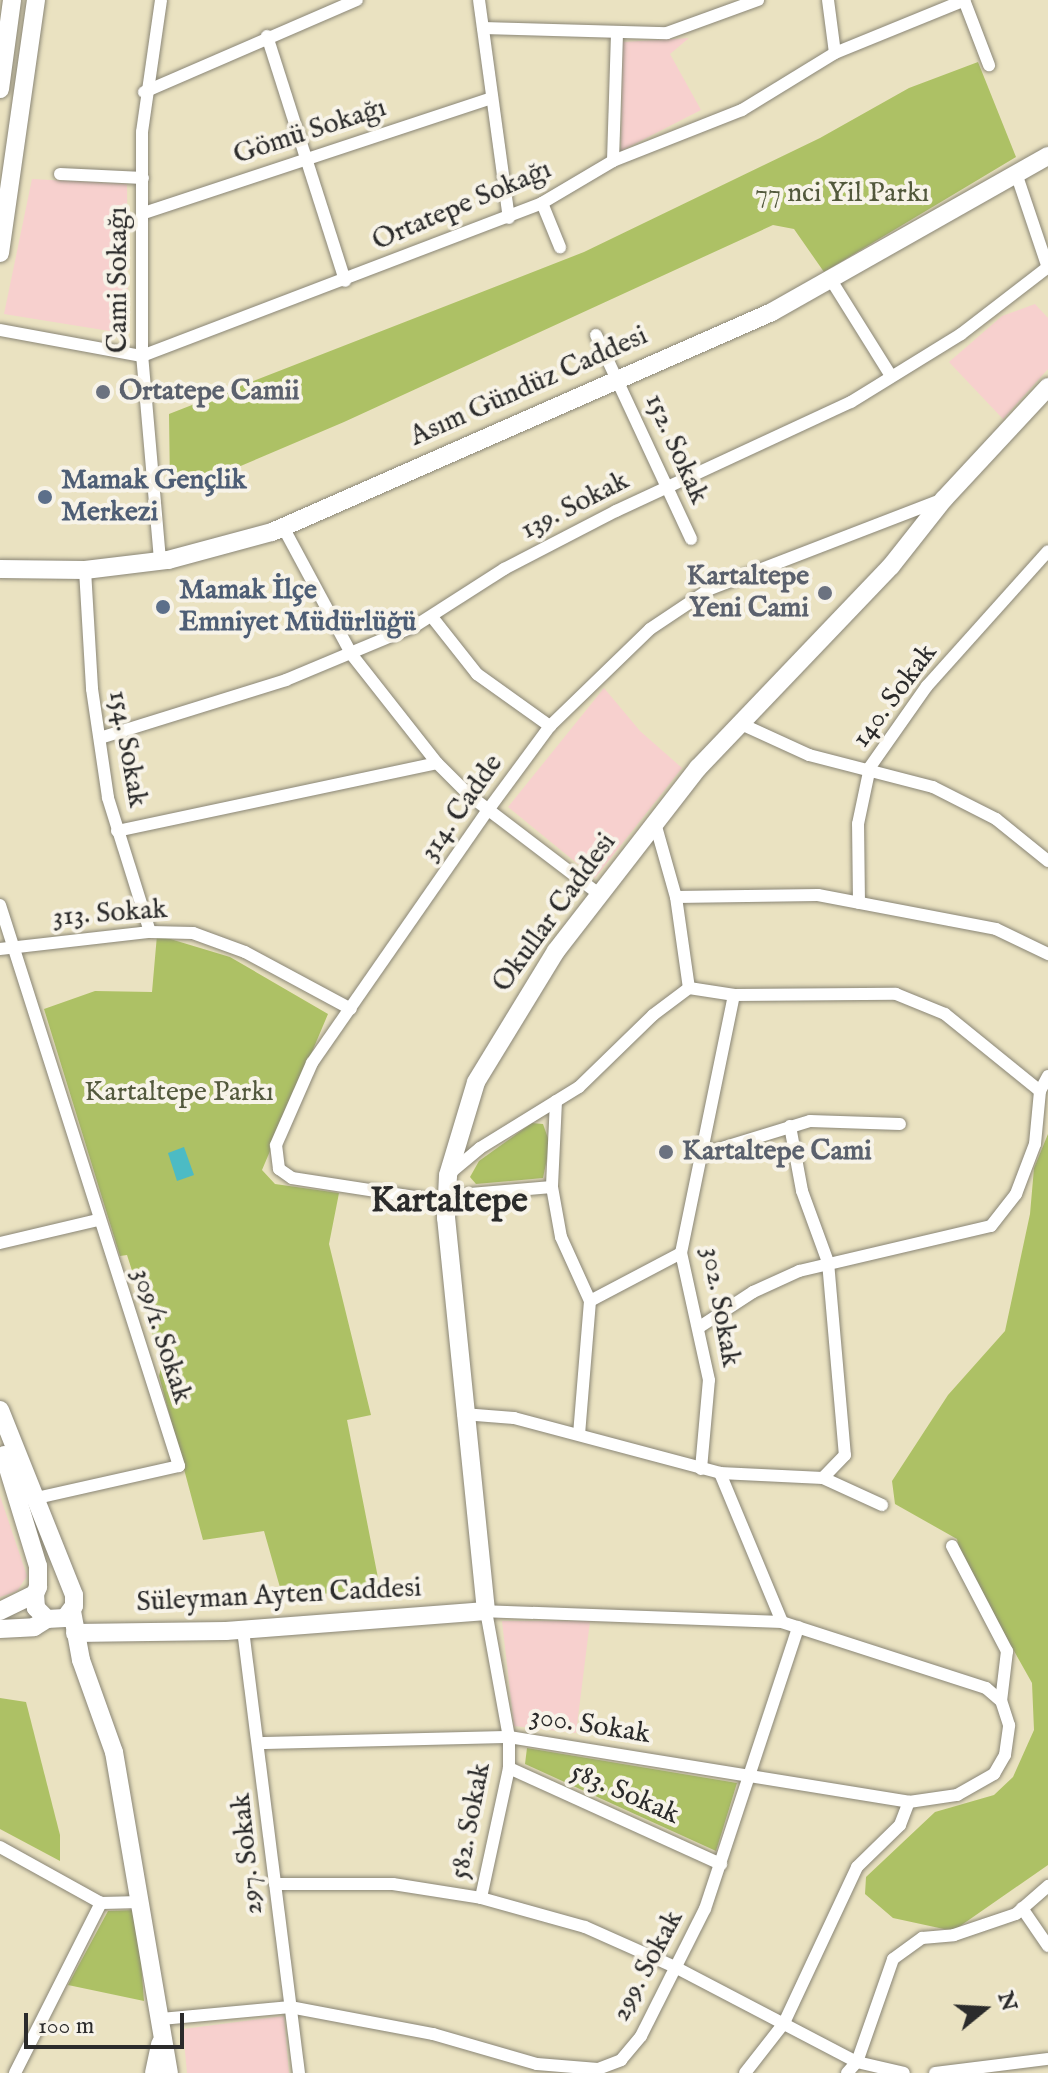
<!DOCTYPE html>
<html>
<head>
<meta charset="utf-8">
<style>
  body { margin:0 }
  #map { position:relative; width:1048px; height:2073px; overflow:hidden; background:#eae2c1; font-family:"IM FELL English",serif }
  div>[style] { position:absolute }
  [style*='--x'] { left:calc(var(--x)*1px); top:calc(var(--y)*1px); width:calc(var(--w)*1px); rotate:calc(var(--a)*1deg) }
  .built>* { inset:0; background:#f7d0ce }
  .green>* { inset:0; background:#adc165 }
  .water>* { inset:0; background:#4cbbc4 }
  .roads { filter:drop-shadow(0 0 2px #8a8676) drop-shadow(0 0 2px #8a8676) }
  .street>* { height:12px; margin:-6px; padding:0 6px; transform-origin:6px; border-radius:6px; background:#fff }
  .secondary>* { height:18px; margin:-9px; padding:0 9px; transform-origin:9px; border-radius:9px; background:#fff }
  .dots>* { width:22px; height:22px; translate:-50% -50%; box-sizing:border-box; border:4px solid #f7f3e8; border-radius:50% }
  span { translate:-50% -50%; white-space:nowrap; text-align:center; line-height:1.15; -webkit-text-stroke:8px #f7f3e8; paint-order:stroke }
  .street-label { font-size:28px; color:#2b2b2b }
  .park-label { font-size:28px; color:#52583c }
  .worship-label { font-size:28px; color:#5b616d; font-weight:700 }
  .left { translate:0 -50%; text-align:left }
  .right { translate:-100% -50%; text-align:right }
  .service-label { font-size:28px; color:#4e5e75; font-weight:700 }
  .district-label { font-size:36px; color:#2b2b2b; font-weight:700 }
  .north { position:absolute; left:944px; top:1969px; width:80px; height:80px; -webkit-text-stroke:6px #f7f3e8; paint-order:stroke; rotate:72deg; font-size:22px; font-weight:700; line-height:32px; text-align:center; color:#2b2b2b }
  .north::after { content:''; display:block; margin:auto; width:28px; height:36px; background:#2b2b2b; clip-path:polygon(50% 0,100% 100%,50% 72%,0 100%) }
  .scale { position:absolute; left:24px; top:2013px; width:160px; height:36px; box-sizing:border-box; border:4px solid #2b2b2b; border-top:0; padding-left:10px; font-size:24px; line-height:28px; white-space:nowrap; color:#2b2b2b; -webkit-text-stroke:6px #f7f3e8; paint-order:stroke }
</style>
</head>
<body>
<div id="map">
  <div class="built">
    <i style="clip-path:polygon(689px 38px,670px 54px,701px 110px,621px 151px,623px 42px)"></i>
    <i style="clip-path:polygon(32px 179px,127px 184px,128px 334px,4px 314px)"></i>
    <i style="clip-path:polygon(1035px 304px,1048px 318px,1048px 369px,1003px 419px,949px 362px,1002px 316px)"></i>
    <i style="clip-path:polygon(604px 688px,640px 731px,682px 768px,595px 878px,508px 807px)"></i>
    <i style="clip-path:polygon(0 1496px,27px 1576px,17px 1591px,0 1597px)"></i>
    <i style="clip-path:polygon(502px 1621px,590px 1621px,576px 1733px,514px 1726px)"></i>
    <i style="clip-path:polygon(284px 2016px,289px 2073px,187px 2073px,183px 2029px)"></i>
  </div>
  <div class="green">
    <i style="clip-path:polygon(978px 62px,1016px 157px,824px 272px,794px 229px,773px 225px,344px 422px,217px 476px,170px 487px,169px 414px,584px 252px,820px 138px,909px 88px)"></i>
    <i style="clip-path:polygon(157px 935px,230px 957px,328px 1014px,262px 1170px,275px 1184px,339px 1193px,329px 1244px,371px 1415px,347px 1420px,380px 1588px,283px 1598px,264px 1531px,203px 1540px,159px 1376px,162px 1364px,127px 1255px,120px 1256px,44px 1009px,95px 991px,152px 992px)"></i>
    <i style="clip-path:polygon(532px 1123px,543px 1124px,550px 1144px,543px 1178px,476px 1184px,470px 1177px,479px 1161px)"></i>
    <i style="clip-path:polygon(1048px 1134px,1048px 1865px,953px 1931px,893px 1918px,865px 1894px,866px 1877px,935px 1812px,994px 1795px,1013px 1777px,1034px 1730px,1032px 1683px,961px 1556px,957px 1539px,895px 1504px,892px 1481px,948px 1395px,1005px 1331px,1030px 1214px,1034px 1168px)"></i>
    <i style="clip-path:polygon(0 1698px,26px 1702px,60px 1835px,60px 1861px,0 1829px)"></i>
    <i style="clip-path:polygon(527px 1748px,737px 1783px,716px 1851px,525px 1764px)"></i>
    <i style="clip-path:polygon(137px 1910px,144px 2001px,68px 1985px,108px 1911px)"></i>
  </div>
  <div class="water">
    <i style="clip-path:polygon(184px 1147px,194px 1175px,177px 1181px,168px 1153px)"></i>
  </div>
  <div class="roads">
    <div class="street">
      <i style="--x:479;--y:0;--w:220;--a:82.2"></i>
      <i style="--x:828;--y:0;--w:53;--a:82.5"></i>
      <i style="--x:964;--y:0;--w:70;--a:69"></i>
      <i style="--x:483;--y:28;--w:184;--a:1.6"></i>
      <i style="--x:667;--y:33;--w:97;--a:-19.9"></i>
      <i style="--x:267;--y:36;--w:257;--a:72.3"></i>
      <i style="--x:144;--y:92;--w:232;--a:-23.4"></i>
      <i style="--x:613;--y:161;--w:128;--a:-88.2"></i>
      <i style="--x:60;--y:174;--w:83;--a:2.8"></i>
      <i style="--x:1017;--y:176;--w:97;--a:71.4"></i>
      <i style="--x:542;--y:203;--w:48;--a:67.8"></i>
      <i style="--x:144;--y:213;--w:366;--a:-18.3"></i>
      <i style="--x:831;--y:280;--w:113;--a:58"></i>
      <i style="--x:0;--y:330;--w:144;--a:10.4"></i>
      <i style="--x:142;--y:356;--w:428;--a:-20.9"></i>
      <i style="--x:542;--y:203;--w:82;--a:-30.6"></i>
      <i style="--x:613;--y:161;--w:139;--a:-21.6"></i>
      <i style="--x:742;--y:110;--w:109;--a:-31.5"></i>
      <i style="--x:835;--y:53;--w:140;--a:-22.2"></i>
      <i style="--x:596;--y:335;--w:225;--a:65"></i>
      <i style="--x:283;--y:527;--w:145;--a:61.7"></i>
      <i style="--x:352;--y:655;--w:137;--a:51.8"></i>
      <i style="--x:160;--y:560;--w:205;--a:-95"></i>
      <i style="--x:142;--y:356;--w:224;--a:-90"></i>
      <i style="--x:142;--y:132;--w:133;--a:-81.8"></i>
      <i style="--x:85;--y:570;--w:119;--a:86.6"></i>
      <i style="--x:92;--y:689;--w:110;--a:81.6"></i>
      <i style="--x:108;--y:798;--w:140;--a:72.6"></i>
      <i style="--x:432;--y:617;--w:73;--a:51.7"></i>
      <i style="--x:477;--y:674;--w:90;--a:35.5"></i>
      <i style="--x:739;--y:723;--w:77;--a:24.6"></i>
      <i style="--x:809;--y:755;--w:128;--a:14.5"></i>
      <i style="--x:933;--y:787;--w:71;--a:26.9"></i>
      <i style="--x:996;--y:819;--w:67;--a:38.9"></i>
      <i style="--x:100;--y:738;--w:195;--a:-17.3"></i>
      <i style="--x:286;--y:680;--w:140;--a:-22.7"></i>
      <i style="--x:415;--y:626;--w:106;--a:-32.6"></i>
      <i style="--x:504;--y:569;--w:126;--a:-27.4"></i>
      <i style="--x:616;--y:511;--w:259;--a:-24.9"></i>
      <i style="--x:851;--y:402;--w:129;--a:-31.7"></i>
      <i style="--x:961;--y:334;--w:110;--a:-37.6"></i>
      <i style="--x:655;--y:823;--w:77;--a:74.2"></i>
      <i style="--x:676;--y:897;--w:92;--a:81.9"></i>
      <i style="--x:117;--y:831;--w:327;--a:-12"></i>
      <i style="--x:437;--y:763;--w:45;--a:45"></i>
      <i style="--x:469;--y:795;--w:163;--a:37.3"></i>
      <i style="--x:676;--y:897;--w:142;--a:-0.8"></i>
      <i style="--x:818;--y:895;--w:181;--a:10.8"></i>
      <i style="--x:996;--y:929;--w:58;--a:25.7"></i>
      <i style="--x:859;--y:903;--w:79;--a:-90.7"></i>
      <i style="--x:858;--y:824;--w:58;--a:-78.1"></i>
      <i style="--x:870;--y:767;--w:99;--a:-54.9"></i>
      <i style="--x:927;--y:686;--w:181;--a:-48.1"></i>
      <i style="--x:0;--y:905;--w:589;--a:72.3"></i>
      <i style="--x:179;--y:1466;--w:151;--a:167.3"></i>
      <i style="--x:0;--y:949;--w:151;--a:-6.5"></i>
      <i style="--x:150;--y:932;--w:43;--a:1.3"></i>
      <i style="--x:193;--y:933;--w:55;--a:20.1"></i>
      <i style="--x:245;--y:952;--w:120;--a:28.3"></i>
      <i style="--x:556;--y:1101;--w:86;--a:92.7"></i>
      <i style="--x:552;--y:1187;--w:51;--a:79.8"></i>
      <i style="--x:561;--y:1237;--w:70;--a:65.6"></i>
      <i style="--x:590;--y:1301;--w:133;--a:94.7"></i>
      <i style="--x:790;--y:1126;--w:66;--a:79.5"></i>
      <i style="--x:802;--y:1191;--w:76;--a:69.9"></i>
      <i style="--x:828;--y:1262;--w:194;--a:85"></i>
      <i style="--x:845;--y:1455;--w:32;--a:134"></i>
      <i style="--x:699;--y:1155;--w:116;--a:-17"></i>
      <i style="--x:810;--y:1121;--w:90;--a:1.9"></i>
      <i style="--x:449;--y:1174;--w:40;--a:-40"></i>
      <i style="--x:480;--y:1148;--w:116;--a:-31.6"></i>
      <i style="--x:579;--y:1087;--w:103;--a:-44.2"></i>
      <i style="--x:653;--y:1015;--w:45;--a:-36.9"></i>
      <i style="--x:689;--y:988;--w:46;--a:8.8"></i>
      <i style="--x:734;--y:995;--w:162;--a:-0.4"></i>
      <i style="--x:896;--y:994;--w:53;--a:22.2"></i>
      <i style="--x:945;--y:1014;--w:122;--a:39"></i>
      <i style="--x:447;--y:1196;--w:105;--a:-4.9"></i>
      <i style="--x:447;--y:1202;--w:157;--a:-171.2"></i>
      <i style="--x:292;--y:1178;--w:16;--a:-145"></i>
      <i style="--x:279;--y:1169;--w:24;--a:-97"></i>
      <i style="--x:276;--y:1145;--w:90;--a:-66.3"></i>
      <i style="--x:312;--y:1063;--w:308;--a:-55.2"></i>
      <i style="--x:488;--y:810;--w:104;--a:-53.6"></i>
      <i style="--x:550;--y:726;--w:139;--a:-44.1"></i>
      <i style="--x:650;--y:629;--w:72;--a:-33.7"></i>
      <i style="--x:710;--y:589;--w:248;--a:-21.1"></i>
      <i style="--x:0;--y:1243;--w:101;--a:-13.2"></i>
      <i style="--x:590;--y:1301;--w:103;--a:-27.8"></i>
      <i style="--x:698;--y:1328;--w:66;--a:-33.2"></i>
      <i style="--x:753;--y:1292;--w:51;--a:-24.5"></i>
      <i style="--x:799;--y:1271;--w:197;--a:-13.2"></i>
      <i style="--x:991;--y:1226;--w:41;--a:-52"></i>
      <i style="--x:1016;--y:1194;--w:53;--a:-69.2"></i>
      <i style="--x:1035;--y:1144;--w:53;--a:-84.6"></i>
      <i style="--x:1040;--y:1091;--w:17;--a:-62"></i>
      <i style="--x:463;--y:1414;--w:51;--a:4.5"></i>
      <i style="--x:514;--y:1418;--w:213;--a:14.9"></i>
      <i style="--x:720;--y:1473;--w:103;--a:2.8"></i>
      <i style="--x:823;--y:1478;--w:65;--a:24.6"></i>
      <i style="--x:701;--y:1469;--w:89;--a:-84.9"></i>
      <i style="--x:709;--y:1380;--w:130;--a:-102.4"></i>
      <i style="--x:681;--y:1253;--w:263;--a:-78.4"></i>
      <i style="--x:720;--y:1473;--w:161;--a:67.4"></i>
      <i style="--x:952;--y:1546;--w:119;--a:62.4"></i>
      <i style="--x:1007;--y:1651;--w:50;--a:96.8"></i>
      <i style="--x:243;--y:1630;--w:447;--a:82.8"></i>
      <i style="--x:261;--y:1743;--w:248;--a:-1.4"></i>
      <i style="--x:509;--y:1737;--w:405;--a:9.2"></i>
      <i style="--x:909;--y:1802;--w:49;--a:-8.3"></i>
      <i style="--x:957;--y:1795;--w:43;--a:-29.6"></i>
      <i style="--x:994;--y:1774;--w:22;--a:-60"></i>
      <i style="--x:1005;--y:1755;--w:30;--a:-82"></i>
      <i style="--x:1009;--y:1725;--w:25;--a:-108"></i>
      <i style="--x:1001;--y:1701;--w:20;--a:-139"></i>
      <i style="--x:986;--y:1688;--w:214;--a:-162.1"></i>
      <i style="--x:782;--y:1622;--w:296;--a:-177.9"></i>
      <i style="--x:486;--y:1611;--w:128;--a:79.7"></i>
      <i style="--x:509;--y:1737;--w:31;--a:90"></i>
      <i style="--x:509;--y:1768;--w:133;--a:102.2"></i>
      <i style="--x:509;--y:1768;--w:233;--a:24.4"></i>
      <i style="--x:0;--y:1847;--w:115;--a:29"></i>
      <i style="--x:275;--y:1884;--w:118;--a:0"></i>
      <i style="--x:393;--y:1884;--w:89;--a:9"></i>
      <i style="--x:481;--y:1898;--w:108;--a:15.6"></i>
      <i style="--x:585;--y:1927;--w:98;--a:24"></i>
      <i style="--x:675;--y:1967;--w:205;--a:27.6"></i>
      <i style="--x:857;--y:2062;--w:48;--a:13.2"></i>
      <i style="--x:1022;--y:1908;--w:46;--a:55.6"></i>
      <i style="--x:161;--y:2019;--w:130;--a:-5.3"></i>
      <i style="--x:290;--y:2007;--w:146;--a:10.7"></i>
      <i style="--x:433;--y:2034;--w:108;--a:16.1"></i>
      <i style="--x:537;--y:2064;--w:61;--a:4.7"></i>
      <i style="--x:598;--y:2069;--w:25;--a:-21"></i>
      <i style="--x:621;--y:2060;--w:31;--a:-50"></i>
      <i style="--x:641;--y:2036;--w:142;--a:-63.3"></i>
      <i style="--x:705;--y:1909;--w:297;--a:-71.7"></i>
      <i style="--x:15;--y:2073;--w:191;--a:-63.2"></i>
      <i style="--x:101;--y:1903;--w:40;--a:-1.4"></i>
      <i style="--x:745;--y:2073;--w:63;--a:-52"></i>
      <i style="--x:784;--y:2023;--w:172;--a:-64.9"></i>
      <i style="--x:857;--y:1867;--w:60;--a:-44.3"></i>
      <i style="--x:900;--y:1825;--w:25;--a:-69"></i>
      <i style="--x:847;--y:2073;--w:15;--a:-48"></i>
      <i style="--x:857;--y:2062;--w:109;--a:-70.7"></i>
      <i style="--x:893;--y:1959;--w:36;--a:-36"></i>
      <i style="--x:922;--y:1938;--w:32;--a:-5"></i>
      <i style="--x:954;--y:1935;--w:65;--a:-18.7"></i>
      <i style="--x:1016;--y:1914;--w:43;--a:-41.2"></i>
      <i style="--x:935;--y:2073;--w:114;--a:-7.1"></i>
    </div>
    <div class="secondary">
      <i style="--x:0;--y:89;--w:90;--a:-82.3"></i>
      <i style="--x:0;--y:253;--w:256;--a:-81.9"></i>
      <i style="--x:0;--y:569;--w:85;--a:0.7"></i>
      <i style="--x:85;--y:570;--w:84;--a:-6.9"></i>
      <i style="--x:168;--y:560;--w:108;--a:-15.1"></i>
      <i style="--x:272;--y:532;--w:546;--a:-23.75"></i>
      <i style="--x:772;--y:312;--w:317;--a:-29.5"></i>
      <i style="--x:0;--y:1410;--w:199;--a:68.2"></i>
      <i style="--x:74;--y:1595;--w:11;--a:90"></i>
      <i style="--x:74;--y:1606;--w:15;--a:127"></i>
      <i style="--x:65;--y:1618;--w:18;--a:177"></i>
      <i style="--x:47;--y:1619;--w:16;--a:-135"></i>
      <i style="--x:36;--y:1608;--w:14;--a:-94"></i>
      <i style="--x:4;--y:1455;--w:116;--a:73"></i>
      <i style="--x:38;--y:1566;--w:21;--a:90"></i>
      <i style="--x:0;--y:1611;--w:39;--a:-26"></i>
      <i style="--x:35;--y:1594;--w:8;--a:-67"></i>
      <i style="--x:72;--y:1611;--w:50;--a:79.6"></i>
      <i style="--x:81;--y:1660;--w:98;--a:70.3"></i>
      <i style="--x:114;--y:1752;--w:326;--a:80.3"></i>
      <i style="--x:0;--y:1629;--w:34;--a:-3"></i>
      <i style="--x:34;--y:1627;--w:15;--a:-32"></i>
      <i style="--x:75;--y:1633;--w:151;--a:-0.8"></i>
      <i style="--x:226;--y:1631;--w:261;--a:-4.4"></i>
      <i style="--x:486;--y:1611;--w:395;--a:-95.8"></i>
      <i style="--x:446;--y:1218;--w:43;--a:-87.3"></i>
      <i style="--x:448;--y:1175;--w:97;--a:-73.2"></i>
      <i style="--x:476;--y:1082;--w:153;--a:-58.6"></i>
      <i style="--x:556;--y:951;--w:232;--a:-52.2"></i>
      <i style="--x:698;--y:768;--w:279;--a:-46.3"></i>
      <i style="--x:891;--y:566;--w:85;--a:-51.7"></i>
      <i style="--x:944;--y:499;--w:153;--a:-47.1"></i>
      <i style="--x:154;--y:2073;--w:30;--a:-78"></i>
    </div>
  </div>
  <div class="dots">
    <i style="left:103px;top:392px;background:#6b7280"></i>
    <i style="left:45px;top:497px;background:#5c6f8a"></i>
    <i style="left:825px;top:593px;background:#6b7280"></i>
    <i style="left:163px;top:607px;background:#5c6f8a"></i>
    <i style="left:666px;top:1152px;background:#6b7280"></i>
  </div>
  <div class="street-label">
    <span style="left:310px;top:132px;rotate:-18deg">Gömü Sokağı</span>
    <span style="left:462px;top:206px;rotate:-23deg">Ortatepe Sokağı</span>
    <span style="left:119px;top:280px;rotate:-90deg">Cami Sokağı</span>
    <span style="left:529px;top:387px;rotate:-24deg">Asım Gündüz Caddesi</span>
    <span style="left:676px;top:449px;rotate:66deg">152. Sokak</span>
    <span style="left:575px;top:506px;rotate:-27deg">139. Sokak</span>
    <span style="left:895px;top:696px;rotate:-53deg">140. Sokak</span>
    <span style="left:127px;top:749px;rotate:80deg">154. Sokak</span>
    <span style="left:462px;top:808px;rotate:-55deg">314. Cadde</span>
    <span style="left:555px;top:913px;rotate:-54deg">Okullar Caddesi</span>
    <span style="left:110px;top:914px;rotate:-4deg">313. Sokak</span>
    <span style="left:720px;top:1307px;rotate:80deg">302. Sokak</span>
    <span style="left:161px;top:1336px;rotate:72deg">309/1. Sokak</span>
    <span style="left:279px;top:1596px;rotate:-3deg">Süleyman Ayten Caddesi</span>
    <span style="left:590px;top:1726px;rotate:9deg">300. Sokak</span>
    <span style="left:625px;top:1794px;rotate:24deg">583. Sokak</span>
    <span style="left:471px;top:1821px;rotate:-79deg">582. Sokak</span>
    <span style="left:248px;top:1854px;rotate:-96deg">297. Sokak</span>
    <span style="left:648px;top:1966px;rotate:-62deg">299. Sokak</span>
  </div>
  <div class="park-label">
    <span style="left:842px;top:194px">77 nci Yil Parkı</span>
    <span style="left:179px;top:1093px">Kartaltepe Parkı</span>
  </div>
  <div class="worship-label">
    <span class="left" style="left:119px;top:392px">Ortatepe Camii</span>
    <span class="right" style="left:809px;top:593px">Kartaltepe<br>Yeni Cami</span>
    <span class="left" style="left:682px;top:1152px">Kartaltepe Cami</span>
  </div>
  <div class="service-label">
    <span class="left" style="left:61px;top:497px">Mamak Gençlik<br>Merkezi</span>
    <span class="left" style="left:179px;top:607px">Mamak İlçe<br>Emniyet Müdürlüğü</span>
  </div>
  <div class="district-label">
    <span style="left:449px;top:1202px">Kartaltepe</span>
  </div>
  <div class="north">N</div>
  <div class="scale">100 m</div>
</div>
</body>
</html>
